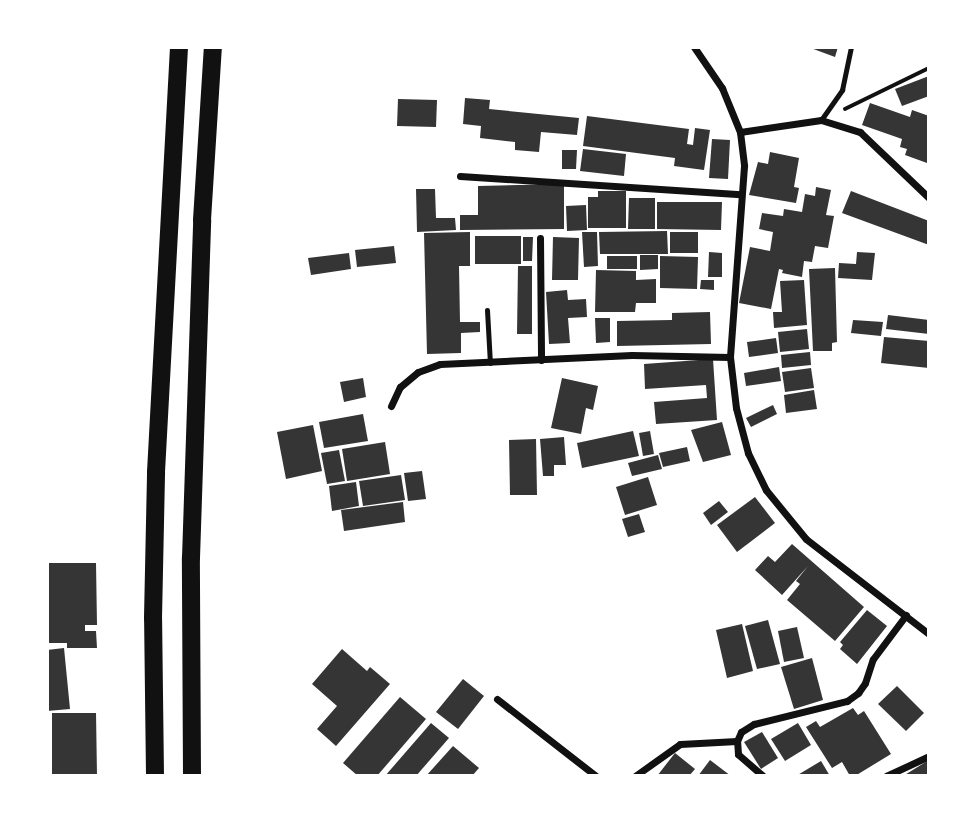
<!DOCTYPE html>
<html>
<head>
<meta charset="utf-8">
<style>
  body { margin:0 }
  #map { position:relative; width:976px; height:823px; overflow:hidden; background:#fff; font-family:Rubik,sans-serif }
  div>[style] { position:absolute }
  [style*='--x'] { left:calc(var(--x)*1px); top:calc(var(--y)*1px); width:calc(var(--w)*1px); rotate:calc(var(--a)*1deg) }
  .building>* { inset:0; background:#353535 }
  .path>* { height:3.5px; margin:-1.75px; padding:0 1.75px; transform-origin:1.75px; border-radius:1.75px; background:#111 }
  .service>* { height:5px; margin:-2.5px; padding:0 2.5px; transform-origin:2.5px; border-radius:2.5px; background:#111 }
  .minor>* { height:7px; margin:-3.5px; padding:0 3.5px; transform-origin:3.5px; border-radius:3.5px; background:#111 }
  .motorway>* { height:18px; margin:-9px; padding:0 9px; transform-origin:9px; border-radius:9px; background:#111 }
  span { translate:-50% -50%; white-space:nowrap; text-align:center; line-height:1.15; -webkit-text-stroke:7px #fff; paint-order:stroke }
  .frame { position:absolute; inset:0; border:49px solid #fff; pointer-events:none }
</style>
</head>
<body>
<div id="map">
  <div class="building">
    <i style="clip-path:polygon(808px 47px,838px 47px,835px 57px)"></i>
    <i style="clip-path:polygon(929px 76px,929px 96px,902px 106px,895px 89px)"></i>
    <i style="clip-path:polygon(465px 98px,490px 100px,489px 109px,579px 118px,577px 135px,541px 132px,539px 152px,515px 150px,515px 142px,480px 138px,481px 126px,463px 124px)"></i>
    <i style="clip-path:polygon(398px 99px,437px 100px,436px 127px,397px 126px)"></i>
    <i style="clip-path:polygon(870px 103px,910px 117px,912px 110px,929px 116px,927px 163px,905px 155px,907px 149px,900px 147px,902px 139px,862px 125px)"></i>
    <i style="clip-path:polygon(587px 116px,689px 129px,687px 144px,693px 145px,695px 128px,710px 130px,704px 170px,674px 166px,675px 158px,583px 146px)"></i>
    <i style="clip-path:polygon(712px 139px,730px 140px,728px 179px,709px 178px)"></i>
    <i style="clip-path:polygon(583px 149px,626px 154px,624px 176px,580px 171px)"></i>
    <i style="clip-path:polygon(562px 150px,577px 150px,576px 169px,562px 169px)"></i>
    <i style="clip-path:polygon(770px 152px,799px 158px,794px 187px,799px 188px,796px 203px,749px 195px,758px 162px,768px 164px)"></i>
    <i style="clip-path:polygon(564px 184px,564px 229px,460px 230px,460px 215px,478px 215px,478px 186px)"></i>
    <i style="clip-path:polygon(816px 187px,831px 190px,826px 215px,834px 216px,828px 248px,815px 246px,812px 262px,804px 261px,802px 277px,782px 273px,783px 270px,779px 269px,771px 309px,739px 303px,750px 247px,770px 251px,773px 232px,759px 229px,762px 213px,783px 216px,784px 209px,802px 212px,805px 194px,815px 196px)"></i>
    <i style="clip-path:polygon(416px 189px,435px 189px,436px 218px,455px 218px,456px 230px,417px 232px)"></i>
    <i style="clip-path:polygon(598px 191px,626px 191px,626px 228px,588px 228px,588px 197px,598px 197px)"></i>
    <i style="clip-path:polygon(851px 191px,929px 221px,929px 245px,842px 213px)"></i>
    <i style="clip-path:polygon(629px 198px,655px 198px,655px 229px,628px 229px)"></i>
    <i style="clip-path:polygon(657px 202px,722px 202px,721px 230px,657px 229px)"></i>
    <i style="clip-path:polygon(586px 205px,587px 230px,567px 231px,566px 206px)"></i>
    <i style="clip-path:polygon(667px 231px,668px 254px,600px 254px,599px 232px)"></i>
    <i style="clip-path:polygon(470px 232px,470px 266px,459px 266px,460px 322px,480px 322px,480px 332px,461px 333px,461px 353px,427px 354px,424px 233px)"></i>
    <i style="clip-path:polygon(582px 232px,597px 232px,598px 266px,584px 267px)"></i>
    <i style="clip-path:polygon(670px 232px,698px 232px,698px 253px,670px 253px)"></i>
    <i style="clip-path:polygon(475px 236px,521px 236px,521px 264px,475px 264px)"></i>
    <i style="clip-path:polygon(523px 237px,533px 237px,532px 261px,523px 261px)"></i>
    <i style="clip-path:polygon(553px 237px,579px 238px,578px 280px,552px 280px)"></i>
    <i style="clip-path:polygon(394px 246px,396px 263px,357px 267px,355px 250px)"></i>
    <i style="clip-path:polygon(709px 252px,722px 253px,722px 277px,708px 277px)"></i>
    <i style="clip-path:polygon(857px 252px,875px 253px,872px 280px,838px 278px,839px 263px,856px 264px)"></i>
    <i style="clip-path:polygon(349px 253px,351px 269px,311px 275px,308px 258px)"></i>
    <i style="clip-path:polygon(640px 255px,658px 255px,658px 269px,640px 270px)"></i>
    <i style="clip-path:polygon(607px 256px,637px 256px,637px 269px,607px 269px)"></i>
    <i style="clip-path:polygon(660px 256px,698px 257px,697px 289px,660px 288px)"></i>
    <i style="clip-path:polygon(518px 266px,532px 266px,532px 334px,517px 334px)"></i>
    <i style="clip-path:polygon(835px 268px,837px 342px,832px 343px,832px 351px,813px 351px,809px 269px)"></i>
    <i style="clip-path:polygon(596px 270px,636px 271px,636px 280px,656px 279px,656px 303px,636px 303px,635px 312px,595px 312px)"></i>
    <i style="clip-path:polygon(701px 280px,714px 280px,714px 290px,700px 289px)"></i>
    <i style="clip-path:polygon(804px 280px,807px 325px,774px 328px,773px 312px,782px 312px,780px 281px)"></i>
    <i style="clip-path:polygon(567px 290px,568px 300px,586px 299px,587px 317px,568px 318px,570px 343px,549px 344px,546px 292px)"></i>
    <i style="clip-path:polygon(710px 312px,711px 344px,617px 346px,617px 321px,672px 320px,672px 313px)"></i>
    <i style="clip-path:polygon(888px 315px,929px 320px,929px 334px,886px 329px)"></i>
    <i style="clip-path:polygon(595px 318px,610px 318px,610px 342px,596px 343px)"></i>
    <i style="clip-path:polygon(853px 320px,883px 322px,881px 336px,851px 333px)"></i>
    <i style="clip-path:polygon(807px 329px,809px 349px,780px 352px,778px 332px)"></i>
    <i style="clip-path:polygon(884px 337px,929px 341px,929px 368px,881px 363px)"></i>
    <i style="clip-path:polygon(776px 338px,778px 353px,749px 357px,747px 342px)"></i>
    <i style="clip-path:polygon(810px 352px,811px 365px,782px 368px,781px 355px)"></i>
    <i style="clip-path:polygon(713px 359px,717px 420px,656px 424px,654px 402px,707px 398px,706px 385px,645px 389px,644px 364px)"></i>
    <i style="clip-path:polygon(779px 367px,781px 381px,746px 386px,744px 373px)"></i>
    <i style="clip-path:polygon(811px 368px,814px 388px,785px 392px,782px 372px)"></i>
    <i style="clip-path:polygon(363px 378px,366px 397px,344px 402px,340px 382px)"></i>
    <i style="clip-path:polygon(562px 378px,598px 386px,593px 410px,586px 408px,581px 434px,551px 428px)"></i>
    <i style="clip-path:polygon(814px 390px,817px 409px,786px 413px,784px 395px)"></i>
    <i style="clip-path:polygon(773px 405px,777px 414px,751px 427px,746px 418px)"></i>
    <i style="clip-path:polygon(363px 414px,368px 441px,324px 448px,319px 422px)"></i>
    <i style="clip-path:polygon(722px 422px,731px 455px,703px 462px,691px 430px)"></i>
    <i style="clip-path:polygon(313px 425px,322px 471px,286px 479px,277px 432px)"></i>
    <i style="clip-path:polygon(633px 431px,639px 456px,582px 468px,577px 443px)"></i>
    <i style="clip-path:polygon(650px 431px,654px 454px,643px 456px,639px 433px)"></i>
    <i style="clip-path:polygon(564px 437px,566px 465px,554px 465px,554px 476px,543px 476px,540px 439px)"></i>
    <i style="clip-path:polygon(536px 439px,537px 495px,510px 495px,509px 440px)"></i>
    <i style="clip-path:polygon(385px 442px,390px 474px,347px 481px,342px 449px)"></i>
    <i style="clip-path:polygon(687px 447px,690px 461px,663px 467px,659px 453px)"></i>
    <i style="clip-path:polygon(339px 450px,345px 481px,327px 484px,321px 453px)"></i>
    <i style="clip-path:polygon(658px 455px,662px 469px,632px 476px,628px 463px)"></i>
    <i style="clip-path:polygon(422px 471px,426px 499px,408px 501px,404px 473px)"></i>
    <i style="clip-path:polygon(401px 475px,405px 500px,363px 506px,359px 481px)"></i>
    <i style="clip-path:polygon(648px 477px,657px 505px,625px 515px,616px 487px)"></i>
    <i style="clip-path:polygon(356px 482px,359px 506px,332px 511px,329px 486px)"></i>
    <i style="clip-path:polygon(755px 497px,775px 523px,737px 552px,717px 525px)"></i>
    <i style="clip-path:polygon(719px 501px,728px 512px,711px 525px,703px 513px)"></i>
    <i style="clip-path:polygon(403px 502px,405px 522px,344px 531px,341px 510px)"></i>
    <i style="clip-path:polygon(639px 514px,645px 532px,628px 537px,622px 519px)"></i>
    <i style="clip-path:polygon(792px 544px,864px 607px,835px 641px,787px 600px,800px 584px,796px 581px,808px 566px,782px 595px,755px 570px,768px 556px,775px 562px)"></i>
    <i style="clip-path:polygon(47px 563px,96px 563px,97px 625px,85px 625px,85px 631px,96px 631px,97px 648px,67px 648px,67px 643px,47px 643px)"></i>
    <i style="clip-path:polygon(867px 610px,887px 626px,857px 664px,840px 649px,843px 645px,840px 642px)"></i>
    <i style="clip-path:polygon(768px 620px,780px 664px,757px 669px,745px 626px)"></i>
    <i style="clip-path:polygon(742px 624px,753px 671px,727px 678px,716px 630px)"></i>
    <i style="clip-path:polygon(797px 627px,804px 658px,784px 662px,778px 631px)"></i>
    <i style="clip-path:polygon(64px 648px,70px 709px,47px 711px,47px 650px)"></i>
    <i style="clip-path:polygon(342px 649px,367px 671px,370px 667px,390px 684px,336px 746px,317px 729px,337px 706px,312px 684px)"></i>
    <i style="clip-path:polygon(812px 658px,823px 700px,794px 709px,781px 667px)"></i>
    <i style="clip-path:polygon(463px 679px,484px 696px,458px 729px,436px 712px)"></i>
    <i style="clip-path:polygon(897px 686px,924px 713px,906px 731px,878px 704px)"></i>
    <i style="clip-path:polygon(400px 697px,426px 719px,377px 776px,358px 776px,343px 763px)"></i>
    <i style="clip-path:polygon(853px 708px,858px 715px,864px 711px,891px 754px,855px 776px,850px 776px,842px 762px,832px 768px,806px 727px,816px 721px,820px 727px)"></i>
    <i style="clip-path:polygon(52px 713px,96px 713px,97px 776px,52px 776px)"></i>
    <i style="clip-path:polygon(431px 723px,449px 738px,416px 776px,385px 776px)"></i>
    <i style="clip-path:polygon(798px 723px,811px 745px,785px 761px,771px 739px)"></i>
    <i style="clip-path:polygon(762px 732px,778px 758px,761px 769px,744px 742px)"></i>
    <i style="clip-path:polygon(453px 746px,479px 768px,472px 776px,426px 776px)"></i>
    <i style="clip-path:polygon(675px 753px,695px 769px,689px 776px,657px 776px)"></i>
    <i style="clip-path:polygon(710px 760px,731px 776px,698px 776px)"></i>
    <i style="clip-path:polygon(929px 760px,929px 776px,903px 776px)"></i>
    <i style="clip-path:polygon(821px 761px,830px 776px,796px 776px)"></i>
  </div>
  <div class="path">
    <i style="--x:845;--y:109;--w:93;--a:-26"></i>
  </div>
  <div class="service">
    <i style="--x:821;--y:120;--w:37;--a:-55"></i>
    <i style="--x:842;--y:90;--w:44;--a:-78.2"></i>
    <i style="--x:487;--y:310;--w:53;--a:86.8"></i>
  </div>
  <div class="minor">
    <i style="--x:694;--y:47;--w:50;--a:55.7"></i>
    <i style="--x:722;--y:88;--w:48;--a:67.8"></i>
    <i style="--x:740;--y:132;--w:34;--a:83"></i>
    <i style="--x:744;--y:166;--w:192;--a:94.2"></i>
    <i style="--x:730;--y:357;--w:51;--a:83.3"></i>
    <i style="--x:736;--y:408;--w:47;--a:75.1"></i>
    <i style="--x:748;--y:453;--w:41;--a:64.1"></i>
    <i style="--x:766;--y:490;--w:63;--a:50.8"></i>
    <i style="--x:806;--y:539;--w:155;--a:37.7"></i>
    <i style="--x:740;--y:132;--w:82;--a:-8.4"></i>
    <i style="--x:821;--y:120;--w:41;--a:17.1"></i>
    <i style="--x:860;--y:132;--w:95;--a:43.7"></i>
    <i style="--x:460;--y:176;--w:281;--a:3.7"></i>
    <i style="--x:540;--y:238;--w:122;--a:89.5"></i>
    <i style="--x:391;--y:406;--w:21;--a:-65"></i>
    <i style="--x:400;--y:387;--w:23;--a:-40"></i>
    <i style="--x:418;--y:372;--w:23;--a:-20"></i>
    <i style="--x:440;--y:364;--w:192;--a:-2.7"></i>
    <i style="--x:632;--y:355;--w:98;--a:1.2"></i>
    <i style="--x:497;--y:699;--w:125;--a:37.9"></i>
    <i style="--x:635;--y:776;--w:55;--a:-35.4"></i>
    <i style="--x:680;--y:744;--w:57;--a:-3"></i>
    <i style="--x:763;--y:776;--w:33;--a:-139"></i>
    <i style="--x:738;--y:754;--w:13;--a:-94"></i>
    <i style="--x:737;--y:741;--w:10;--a:-66"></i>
    <i style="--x:741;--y:732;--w:15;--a:-32"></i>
    <i style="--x:754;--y:724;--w:96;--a:-13.9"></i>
    <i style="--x:847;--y:701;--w:14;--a:-36"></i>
    <i style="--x:858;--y:693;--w:12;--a:-55"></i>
    <i style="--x:865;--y:683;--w:25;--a:-72"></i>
    <i style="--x:873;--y:659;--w:55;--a:-53.1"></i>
    <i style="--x:886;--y:776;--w:47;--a:-24.9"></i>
  </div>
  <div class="motorway">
    <i style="--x:155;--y:776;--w:158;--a:-90.7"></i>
    <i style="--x:153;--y:618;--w:146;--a:-88.8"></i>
    <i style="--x:156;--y:472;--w:426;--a:-86.9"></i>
    <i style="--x:192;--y:776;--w:218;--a:-90.3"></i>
    <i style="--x:191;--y:558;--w:338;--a:-88.1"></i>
    <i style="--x:202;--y:220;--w:173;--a:-86.4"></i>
  </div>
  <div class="frame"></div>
</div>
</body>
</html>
